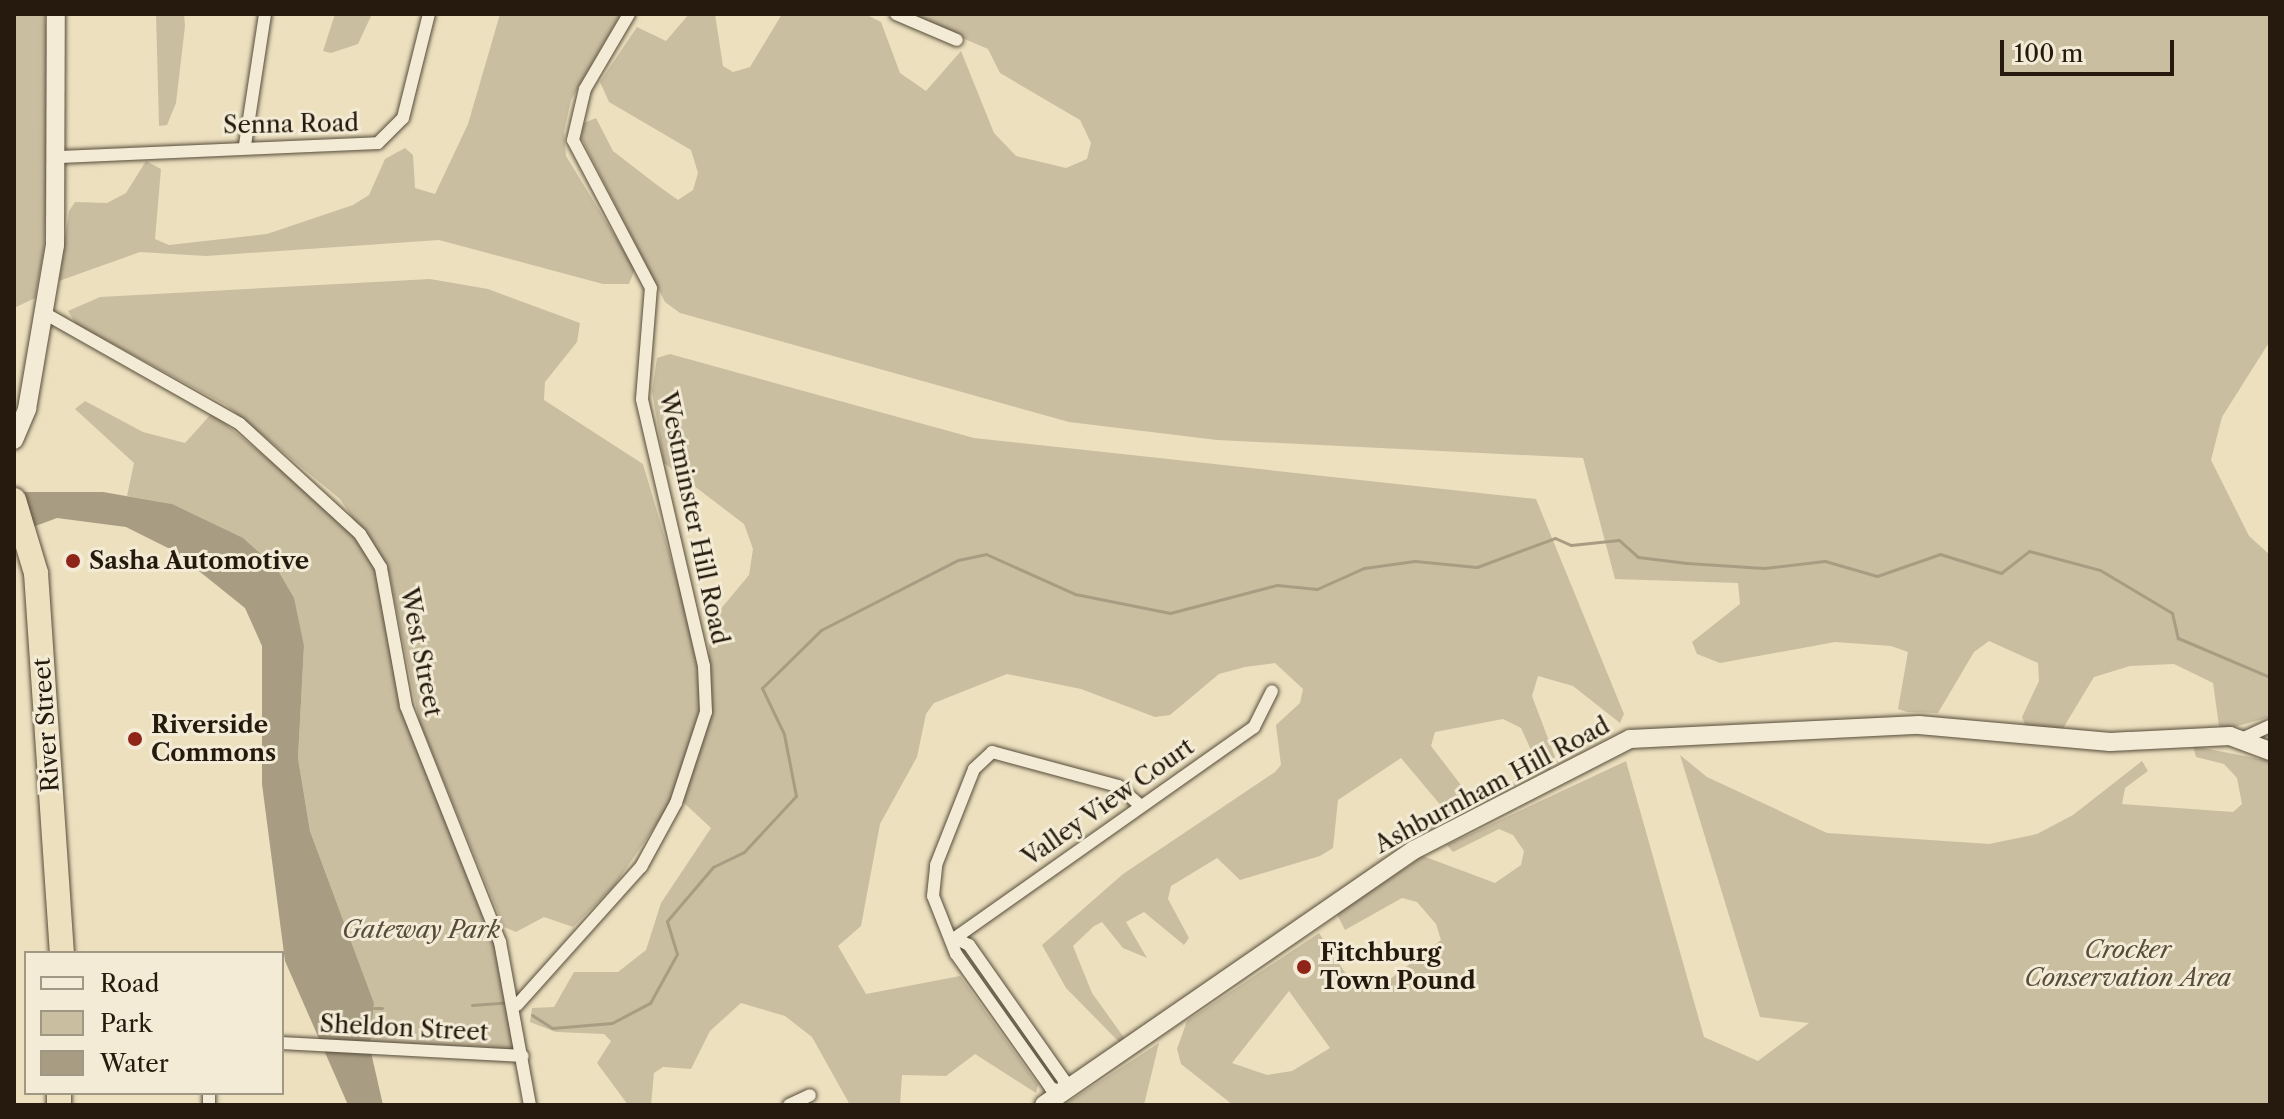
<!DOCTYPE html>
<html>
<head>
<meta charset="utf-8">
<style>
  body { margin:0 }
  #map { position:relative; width:2284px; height:1119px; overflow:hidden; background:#ece0bf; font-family:"Libre Caslon Text",serif }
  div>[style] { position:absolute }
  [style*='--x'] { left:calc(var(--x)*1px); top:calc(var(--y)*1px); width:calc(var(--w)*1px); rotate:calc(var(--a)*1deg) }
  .green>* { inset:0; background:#cabea1 }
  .water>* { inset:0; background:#a89d82 }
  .stream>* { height:3px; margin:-1.5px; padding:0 1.5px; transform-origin:1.5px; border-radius:1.5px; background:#a89d82 }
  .roads { filter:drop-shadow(0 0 2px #574c3a) drop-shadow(0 0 2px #574c3a) }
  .street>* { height:12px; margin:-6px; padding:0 6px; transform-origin:6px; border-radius:6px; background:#f3ebd5 }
  .secondary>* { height:18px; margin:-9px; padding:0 9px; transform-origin:9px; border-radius:9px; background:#f3ebd5 }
  .highway>* { height:24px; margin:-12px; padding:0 12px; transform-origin:12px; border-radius:12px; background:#ece0bf }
  .dots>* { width:22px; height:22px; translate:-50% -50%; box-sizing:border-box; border:4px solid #f3ebd5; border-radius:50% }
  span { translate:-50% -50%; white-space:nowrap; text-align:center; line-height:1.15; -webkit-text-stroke:6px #f3ebd5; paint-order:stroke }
  .street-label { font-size:24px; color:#251a0d }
  .poi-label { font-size:24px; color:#251a0d; font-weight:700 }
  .left { translate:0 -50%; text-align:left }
  .park-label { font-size:24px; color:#574b39; font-style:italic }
  .frame { position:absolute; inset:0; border:16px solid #251a0d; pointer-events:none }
  .legend { position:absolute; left:24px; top:951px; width:260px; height:144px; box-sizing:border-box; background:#f3ebd5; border:2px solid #a19785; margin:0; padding:10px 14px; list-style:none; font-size:24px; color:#251a0d }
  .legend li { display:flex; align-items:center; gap:16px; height:40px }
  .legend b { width:40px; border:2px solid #a19785 }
  .scale { position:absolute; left:2000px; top:40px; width:174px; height:36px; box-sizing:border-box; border:4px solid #251a0d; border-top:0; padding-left:10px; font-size:24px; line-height:28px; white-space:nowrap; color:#251a0d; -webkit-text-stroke:6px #f3ebd5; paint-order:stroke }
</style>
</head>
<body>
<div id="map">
  <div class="green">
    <i style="clip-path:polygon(14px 14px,45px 14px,50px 82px,44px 250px,35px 298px,14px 308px)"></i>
    <i style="clip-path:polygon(156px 14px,184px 14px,185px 26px,176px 103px,167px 125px,159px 126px)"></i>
    <i style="clip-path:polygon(335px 14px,372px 14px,358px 44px,331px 53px,323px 51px)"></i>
    <i style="clip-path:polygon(500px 14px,621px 14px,571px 100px,564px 132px,566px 156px,635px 269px,629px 284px,603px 284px,439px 240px,206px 256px,140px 252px,59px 281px,69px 211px,75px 202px,107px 203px,126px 193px,146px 161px,161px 169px,155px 239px,169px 245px,267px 234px,353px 205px,369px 195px,385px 159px,405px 148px,413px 155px,415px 188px,435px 194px,468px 124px)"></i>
    <i style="clip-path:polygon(689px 14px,715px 14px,723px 66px,733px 72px,750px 67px,782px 14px,865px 14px,881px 22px,900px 73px,926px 91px,961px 51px,994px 133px,1016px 156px,1066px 168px,1087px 159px,1091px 143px,1080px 120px,1000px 73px,988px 49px,906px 14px,2270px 14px,2270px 341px,2222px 417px,2211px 460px,2249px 536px,2270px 555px,2270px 717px,2227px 729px,2219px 726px,2213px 683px,2174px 664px,2130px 666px,2094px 677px,2062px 730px,2026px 727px,2022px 717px,2039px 681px,2038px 663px,1989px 641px,1974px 652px,1938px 713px,1907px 712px,1898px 709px,1908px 652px,1891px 646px,1835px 642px,1720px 663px,1697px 654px,1692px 642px,1740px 604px,1738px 583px,1615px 579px,1583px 458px,1217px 440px,1069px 422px,680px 313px,665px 302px,581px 137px,584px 123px,596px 118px,613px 151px,657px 185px,678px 200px,693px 190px,698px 173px,691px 150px,609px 102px,600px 82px,637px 27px,666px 41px)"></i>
    <i style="clip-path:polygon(430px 279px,488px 289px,580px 323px,577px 342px,545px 382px,544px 400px,643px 464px,694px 637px,701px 709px,671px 803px,614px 886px,573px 927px,544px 917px,516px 932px,504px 927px,419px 721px,389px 572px,340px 499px,226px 405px,76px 324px,68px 311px,100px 297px)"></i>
    <i style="clip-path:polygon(670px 354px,974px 438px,1536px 499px,1624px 714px,1620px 723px,1573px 686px,1538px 676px,1532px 696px,1555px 757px,1550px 770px,1540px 770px,1521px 728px,1503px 719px,1435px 732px,1431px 746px,1474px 802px,1468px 809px,1448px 814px,1401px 758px,1338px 800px,1333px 848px,1320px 856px,1240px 880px,1217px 858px,1171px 886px,1168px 899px,1189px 938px,1184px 945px,1144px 912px,1126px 922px,1147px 958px,1123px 948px,1102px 922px,1094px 926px,1073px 946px,1092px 993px,1125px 1039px,1120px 1043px,1066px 988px,1042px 945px,1123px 874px,1275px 772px,1281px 765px,1276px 725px,1300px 703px,1303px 689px,1275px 663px,1245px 667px,1219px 674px,1170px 715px,1155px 717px,1081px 689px,1007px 674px,934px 703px,926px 714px,917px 757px,880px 824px,861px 926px,838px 946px,866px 994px,960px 976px,1038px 1085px,1036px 1093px,975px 1054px,946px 1076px,902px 1075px,900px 1105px,850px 1105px,812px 1037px,785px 1016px,741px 1003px,710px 1031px,691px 1069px,663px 1067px,654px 1073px,651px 1105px,628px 1105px,597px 1063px,611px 1041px,604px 1034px,556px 1032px,530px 1022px,532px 1008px,554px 1007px,574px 972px,618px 972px,646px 950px,661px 903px,711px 828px,683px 802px,708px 723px,709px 623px,749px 575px,753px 549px,744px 524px,664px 463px,652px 391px,657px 358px)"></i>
    <i style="clip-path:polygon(85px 401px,143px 432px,185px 443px,212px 413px,360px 534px,381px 568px,406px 706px,500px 942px,523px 1056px,370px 1048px,374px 1003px,310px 831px,298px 758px,304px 646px,172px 504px,127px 496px,134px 463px,75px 409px)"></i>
    <i style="clip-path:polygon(evenodd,2193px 746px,2270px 761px,2270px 1105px,1233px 1105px,1181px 1064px,1177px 1049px,1187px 1021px,1319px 933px,1346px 974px,1364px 987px,1381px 986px,1441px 940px,1436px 924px,1417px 902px,1402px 898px,1345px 930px,1337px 914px,1423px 856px,1495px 883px,1521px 865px,1524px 851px,1513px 835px,1499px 829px,1453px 852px,1447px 845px,1626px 761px,1704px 1037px,1758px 1061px,1809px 1023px,1760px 1017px,1680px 755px,1707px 777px,1827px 833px,1989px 844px,2037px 834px,2073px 815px,2142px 761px,2148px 771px,2125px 788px,2122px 804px,2233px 812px,2242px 804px,2237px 778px,2224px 764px,2196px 757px,2193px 746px,1289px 991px,1330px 1048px,1292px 1071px,1267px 1075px,1232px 1063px,1289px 991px)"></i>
    <i style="clip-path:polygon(1159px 1043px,1144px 1105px,1064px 1105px)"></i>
  </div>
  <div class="water">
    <i style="clip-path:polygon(14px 492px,103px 492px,172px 504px,243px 538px,277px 569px,294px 598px,304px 646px,298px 758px,310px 831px,374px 1003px,370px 1048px,383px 1105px,348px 1105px,285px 961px,262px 784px,262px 646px,245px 608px,174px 551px,126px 527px,57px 518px,14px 534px)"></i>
  </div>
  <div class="stream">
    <i style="--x:472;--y:1005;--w:31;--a:-4"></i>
    <i style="--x:374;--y:1008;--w:8;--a:0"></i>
    <i style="--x:532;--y:1015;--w:24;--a:33"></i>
    <i style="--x:552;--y:1028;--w:60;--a:-4.8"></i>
    <i style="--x:612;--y:1023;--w:43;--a:-27.8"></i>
    <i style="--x:650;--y:1003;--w:56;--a:-61.1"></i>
    <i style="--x:677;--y:954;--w:34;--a:-107"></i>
    <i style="--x:667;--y:921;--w:71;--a:-49.6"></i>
    <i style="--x:713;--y:867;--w:34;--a:-26"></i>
    <i style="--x:744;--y:852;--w:76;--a:-47.1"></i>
    <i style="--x:796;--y:796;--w:63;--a:-101"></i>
    <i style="--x:784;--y:734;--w:51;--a:-115.6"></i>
    <i style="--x:762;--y:688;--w:83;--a:-44.5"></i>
    <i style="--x:821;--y:630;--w:154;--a:-27.1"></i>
    <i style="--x:958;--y:560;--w:29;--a:-12"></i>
    <i style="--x:986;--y:554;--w:98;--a:24.2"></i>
    <i style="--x:1075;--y:594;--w:97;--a:11.3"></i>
    <i style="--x:1170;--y:613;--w:111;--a:-14.7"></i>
    <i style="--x:1277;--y:585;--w:40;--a:5.7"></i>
    <i style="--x:1317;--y:589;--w:51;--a:-24.1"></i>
    <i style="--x:1364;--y:568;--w:51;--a:-7.8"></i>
    <i style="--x:1415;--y:561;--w:62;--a:5.5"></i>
    <i style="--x:1477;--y:567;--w:83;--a:-20.4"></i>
    <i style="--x:1555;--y:538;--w:17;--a:24"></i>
    <i style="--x:1571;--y:545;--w:48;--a:-5.9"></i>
    <i style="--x:1619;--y:540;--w:25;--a:42"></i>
    <i style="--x:1638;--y:557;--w:49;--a:7"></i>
    <i style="--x:1687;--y:563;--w:77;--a:3.7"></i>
    <i style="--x:1764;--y:568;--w:61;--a:-6.5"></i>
    <i style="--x:1825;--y:561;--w:54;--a:16.1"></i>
    <i style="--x:1877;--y:576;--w:67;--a:-19.2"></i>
    <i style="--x:1940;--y:554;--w:64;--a:17.3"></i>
    <i style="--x:2001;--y:573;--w:36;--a:-38"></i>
    <i style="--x:2029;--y:551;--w:73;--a:15"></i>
    <i style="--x:2100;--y:570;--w:84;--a:30.8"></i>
    <i style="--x:2172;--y:613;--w:26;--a:77"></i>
    <i style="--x:2178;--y:638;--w:100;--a:23"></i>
  </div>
  <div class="roads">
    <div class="street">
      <i style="--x:896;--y:14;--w:66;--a:23.1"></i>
      <i style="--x:245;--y:145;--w:133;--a:-81.3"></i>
      <i style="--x:60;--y:157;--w:318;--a:-2.5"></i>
      <i style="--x:378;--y:143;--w:35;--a:-45"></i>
      <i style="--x:403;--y:118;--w:107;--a:-76"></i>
      <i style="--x:44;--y:313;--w:225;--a:29.5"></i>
      <i style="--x:240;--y:424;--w:163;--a:42.5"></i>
      <i style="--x:360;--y:534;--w:40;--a:58"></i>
      <i style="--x:381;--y:568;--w:140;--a:79.7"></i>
      <i style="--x:406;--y:706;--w:254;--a:68.3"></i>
      <i style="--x:500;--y:942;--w:166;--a:79.6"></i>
      <i style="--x:2244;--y:738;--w:29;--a:-25"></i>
      <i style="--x:955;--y:938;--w:16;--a:27"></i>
      <i style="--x:969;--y:945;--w:165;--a:54.9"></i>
      <i style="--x:1064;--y:1080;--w:12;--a:95"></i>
      <i style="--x:1063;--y:1092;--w:13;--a:-162"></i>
      <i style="--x:1051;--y:1088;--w:164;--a:-125.3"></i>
      <i style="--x:956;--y:954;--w:62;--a:-111.6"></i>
      <i style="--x:933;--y:896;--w:31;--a:-84"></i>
      <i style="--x:936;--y:865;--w:103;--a:-68.4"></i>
      <i style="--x:974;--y:769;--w:25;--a:-43"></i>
      <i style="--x:992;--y:752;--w:131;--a:15.1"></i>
      <i style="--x:1118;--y:786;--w:30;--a:41"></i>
      <i style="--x:955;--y:938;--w:366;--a:-35.2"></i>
      <i style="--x:1254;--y:727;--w:40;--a:-63.4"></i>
      <i style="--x:517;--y:1005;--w:186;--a:-48.1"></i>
      <i style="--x:641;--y:867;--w:73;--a:-61.3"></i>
      <i style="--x:676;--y:803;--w:96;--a:-71.8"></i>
      <i style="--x:706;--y:712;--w:46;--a:-92.5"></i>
      <i style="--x:704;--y:666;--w:274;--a:-103.1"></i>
      <i style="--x:642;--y:399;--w:111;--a:-85.4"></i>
      <i style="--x:651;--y:288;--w:167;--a:-117.8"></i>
      <i style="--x:573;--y:140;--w:52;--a:-76.8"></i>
      <i style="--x:585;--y:89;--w:87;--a:-59.6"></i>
      <i style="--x:282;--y:1043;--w:241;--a:3.1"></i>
      <i style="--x:209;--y:1105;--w:12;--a:-90"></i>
      <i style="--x:789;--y:1105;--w:23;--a:-25"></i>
    </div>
    <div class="secondary">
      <i style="--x:14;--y:440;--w:34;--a:-67"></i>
      <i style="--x:27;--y:409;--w:166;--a:-80.3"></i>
      <i style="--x:55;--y:245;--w:231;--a:-89.8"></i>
      <i style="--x:1044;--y:1105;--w:449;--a:-34.6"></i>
      <i style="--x:1414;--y:850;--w:243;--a:-27.2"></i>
      <i style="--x:1630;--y:739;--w:289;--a:-2.8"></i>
      <i style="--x:1919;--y:725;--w:192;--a:5.1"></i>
      <i style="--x:2110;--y:742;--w:120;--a:-2.9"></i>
      <i style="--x:2230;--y:736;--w:43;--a:20.6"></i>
    </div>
    <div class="highway">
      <i style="--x:14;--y:500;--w:76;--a:73.2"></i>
      <i style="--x:36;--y:573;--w:381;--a:86.1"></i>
      <i style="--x:59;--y:1105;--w:12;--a:-90"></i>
    </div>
  </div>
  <div class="dots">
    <i style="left:73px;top:561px;background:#8f2418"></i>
    <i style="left:135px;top:739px;background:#8f2418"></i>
    <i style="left:1304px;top:967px;background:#8f2418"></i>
  </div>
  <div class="street-label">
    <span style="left:291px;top:124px;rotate:-1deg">Senna Road</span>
    <span style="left:694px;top:518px;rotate:78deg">Westminster Hill Road</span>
    <span style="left:421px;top:652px;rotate:79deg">West Street</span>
    <span style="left:46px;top:725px;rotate:-94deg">River Street</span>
    <span style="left:1492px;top:785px;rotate:-28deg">Ashburnham Hill Road</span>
    <span style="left:1108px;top:802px;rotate:-35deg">Valley View Court</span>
    <span style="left:404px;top:1028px;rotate:3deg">Sheldon Street</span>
  </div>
  <div class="poi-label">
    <span class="left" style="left:89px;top:561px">Sasha Automotive</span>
    <span class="left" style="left:151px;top:739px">Riverside<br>Commons</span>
    <span class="left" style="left:1320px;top:967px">Fitchburg<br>Town Pound</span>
  </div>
  <div class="park-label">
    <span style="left:421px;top:930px">Gateway Park</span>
    <span style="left:2128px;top:964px">Crocker<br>Conservation Area</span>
  </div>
  <div class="frame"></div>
  <ul class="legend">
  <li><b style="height:10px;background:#f3ebd5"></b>Road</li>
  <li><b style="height:22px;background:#cabea1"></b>Park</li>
  <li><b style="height:22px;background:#a89d82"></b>Water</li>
  </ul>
  <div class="scale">100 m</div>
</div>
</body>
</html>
